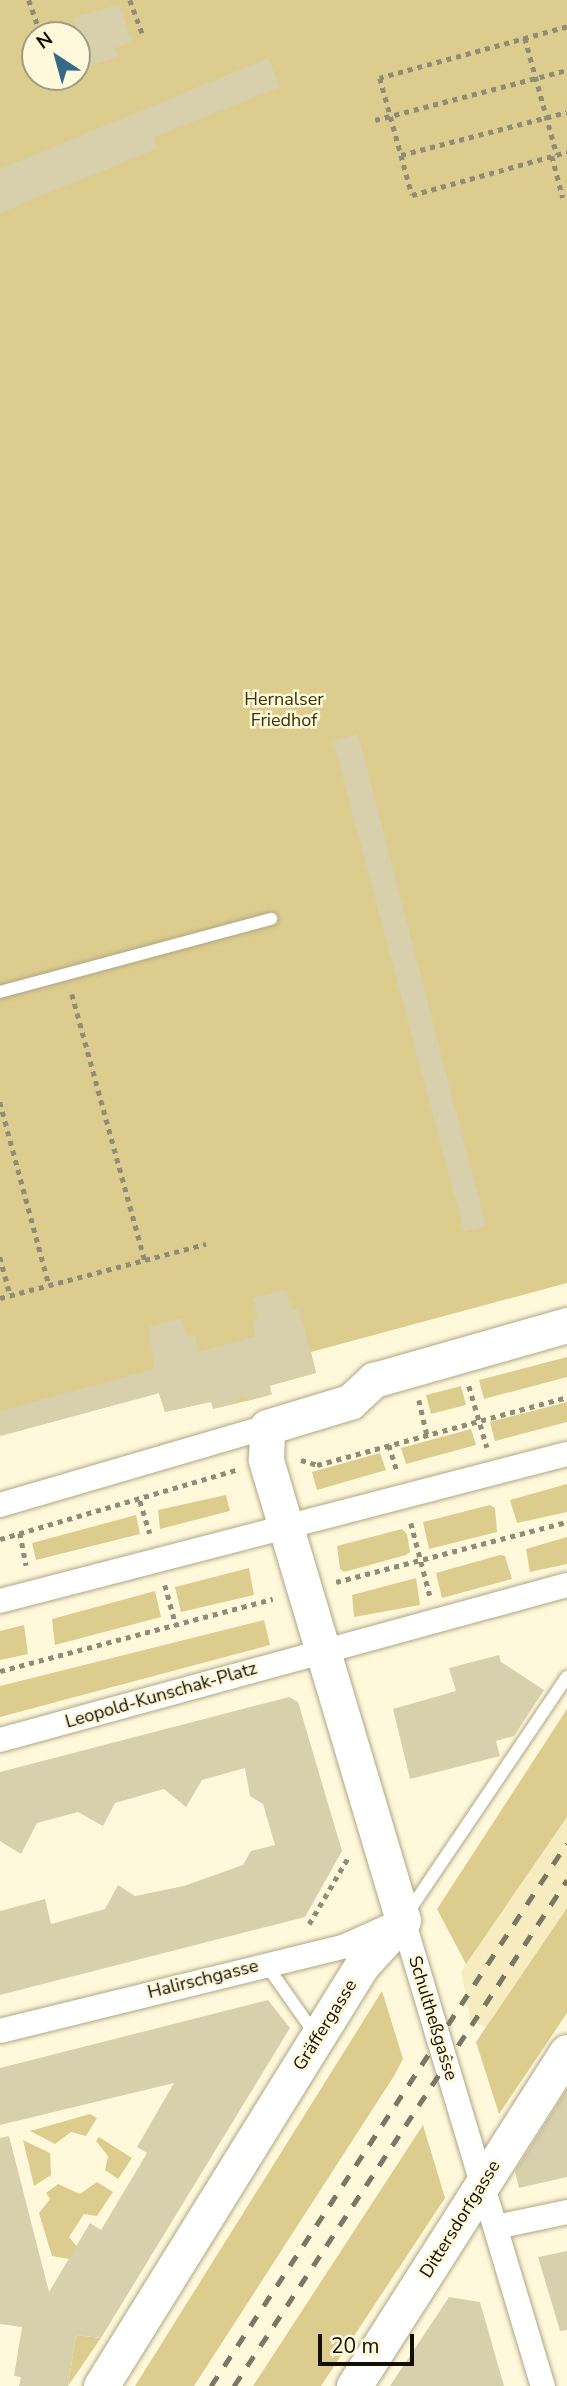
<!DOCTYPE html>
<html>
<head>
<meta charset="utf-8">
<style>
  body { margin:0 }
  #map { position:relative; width:567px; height:2386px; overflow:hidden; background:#fff8db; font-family:"Nunito Sans",sans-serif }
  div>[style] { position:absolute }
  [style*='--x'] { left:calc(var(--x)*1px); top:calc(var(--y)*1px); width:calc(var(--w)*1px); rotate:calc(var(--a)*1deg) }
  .built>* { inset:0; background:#f6ecc0 }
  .green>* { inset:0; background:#dccc8e }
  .building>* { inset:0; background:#d8d0ad }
  .path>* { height:4.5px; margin-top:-2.25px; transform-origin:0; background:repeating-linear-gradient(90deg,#918c77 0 5px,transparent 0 10px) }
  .roads { filter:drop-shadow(0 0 2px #afa785) drop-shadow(0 0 2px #afa785) }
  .lane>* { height:12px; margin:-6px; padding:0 6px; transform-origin:6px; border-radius:6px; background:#fff }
  .street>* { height:24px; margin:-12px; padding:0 12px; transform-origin:12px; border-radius:12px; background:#fff }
  .secondary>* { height:35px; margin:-17.5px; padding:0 17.5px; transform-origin:17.5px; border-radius:17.5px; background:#fff }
  .rail>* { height:5px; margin-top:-2.5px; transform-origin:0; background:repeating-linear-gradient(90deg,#7c7764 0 12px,transparent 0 24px) }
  span { translate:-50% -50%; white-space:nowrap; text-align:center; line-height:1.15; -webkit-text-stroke:5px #fff8db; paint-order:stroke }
  .park-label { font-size:18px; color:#3a3108 }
  .street-label { font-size:18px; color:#120f04 }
  .north { position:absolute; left:21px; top:21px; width:70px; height:70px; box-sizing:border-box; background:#fff8db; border:2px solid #a09b85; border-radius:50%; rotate:324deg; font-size:19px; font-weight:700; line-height:28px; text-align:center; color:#120f04 }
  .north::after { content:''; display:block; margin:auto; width:24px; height:32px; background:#356a86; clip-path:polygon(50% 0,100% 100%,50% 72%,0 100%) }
  .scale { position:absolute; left:318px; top:2334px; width:96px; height:32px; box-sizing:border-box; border:4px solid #120f04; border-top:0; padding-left:9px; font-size:21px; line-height:24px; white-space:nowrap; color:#120f04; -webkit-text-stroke:5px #fff8db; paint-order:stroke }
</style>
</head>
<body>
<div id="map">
  <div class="built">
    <i style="clip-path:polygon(567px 1817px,567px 1908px,486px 2028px,470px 2019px,461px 1971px)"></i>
  </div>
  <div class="green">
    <i style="clip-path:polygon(evenodd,0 0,567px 0,567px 1283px,311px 1352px,316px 1373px,269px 1386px,272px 1394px,267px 1396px,213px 1409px,212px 1401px,165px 1412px,159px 1393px,0 1436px,0 0,35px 35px,77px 35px,77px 77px,35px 77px,35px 35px)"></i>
    <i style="clip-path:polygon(567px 1357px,567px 1377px,484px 1399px,479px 1380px)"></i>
    <i style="clip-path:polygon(461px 1386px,466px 1405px,431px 1414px,426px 1395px)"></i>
    <i style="clip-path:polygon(567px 1402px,567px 1422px,495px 1441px,490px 1422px)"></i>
    <i style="clip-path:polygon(471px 1429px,476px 1445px,406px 1464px,401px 1448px)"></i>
    <i style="clip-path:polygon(380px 1453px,386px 1470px,317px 1490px,312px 1472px)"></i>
    <i style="clip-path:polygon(567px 1484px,567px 1512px,517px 1523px,510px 1500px)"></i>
    <i style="clip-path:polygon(226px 1495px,230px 1511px,160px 1529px,158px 1510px)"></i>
    <i style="clip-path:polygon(490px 1505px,495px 1508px,497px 1532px,429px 1549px,423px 1522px)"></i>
    <i style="clip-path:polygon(136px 1515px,140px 1534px,36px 1560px,32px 1543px)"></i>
    <i style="clip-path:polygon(402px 1529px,407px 1534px,410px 1552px,406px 1555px,344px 1572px,340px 1569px,337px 1546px)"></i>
    <i style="clip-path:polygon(567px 1537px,567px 1564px,530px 1572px,526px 1549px)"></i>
    <i style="clip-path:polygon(500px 1555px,505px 1556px,512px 1579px,442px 1598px,436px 1573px)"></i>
    <i style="clip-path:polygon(249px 1568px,254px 1595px,181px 1612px,175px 1587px)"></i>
    <i style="clip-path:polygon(416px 1578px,420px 1605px,354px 1617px,352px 1595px)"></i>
    <i style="clip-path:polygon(155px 1591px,161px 1617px,55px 1645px,52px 1619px)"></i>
    <i style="clip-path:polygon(264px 1620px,270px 1645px,0 1717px,0 1686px)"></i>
    <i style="clip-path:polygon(24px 1625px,28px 1654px,0 1660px,0 1631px)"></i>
    <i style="clip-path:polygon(567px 1709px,567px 1817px,466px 1964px,437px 1909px)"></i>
    <i style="clip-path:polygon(567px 1908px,567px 2013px,499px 2114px,476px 2042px)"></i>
    <i style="clip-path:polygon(382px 1991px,403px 2059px,394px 2076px,194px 2386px,135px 2386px)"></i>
    <i style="clip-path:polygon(90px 2114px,97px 2118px,86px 2136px,71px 2132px,55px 2144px,30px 2131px)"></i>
    <i style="clip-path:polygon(423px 2125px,445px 2198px,321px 2386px,253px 2386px)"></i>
    <i style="clip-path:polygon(99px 2137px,132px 2158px,118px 2179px,105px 2170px,108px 2156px,96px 2141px)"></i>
    <i style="clip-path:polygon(23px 2140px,50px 2153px,51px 2175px,34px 2186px)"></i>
    <i style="clip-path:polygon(97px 2182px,113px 2192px,97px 2216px,84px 2214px,69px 2237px,78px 2248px,70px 2259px,52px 2256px,39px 2213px,50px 2199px,46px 2193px,58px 2184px,80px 2194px)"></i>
    <i style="clip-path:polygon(76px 2335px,101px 2338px,68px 2386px)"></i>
  </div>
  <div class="building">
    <i style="clip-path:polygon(119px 4px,132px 42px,115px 48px,118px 57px,90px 66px,74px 18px)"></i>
    <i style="clip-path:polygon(268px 58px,280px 87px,154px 137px,158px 148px,0 213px,0 169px)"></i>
    <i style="clip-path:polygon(358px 734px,486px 1226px,464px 1232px,333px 741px)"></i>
    <i style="clip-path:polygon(286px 1290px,292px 1311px,299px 1308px,316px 1373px,270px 1385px,271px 1394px,250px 1400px,242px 1396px,234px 1404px,213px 1408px,211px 1402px,165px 1412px,159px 1393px,0 1436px,0 1411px,154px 1369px,149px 1327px,182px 1318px,187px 1337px,195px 1336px,199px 1352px,256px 1336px,252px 1320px,258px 1318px,253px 1298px)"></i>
    <i style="clip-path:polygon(499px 1655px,501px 1662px,544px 1690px,514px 1736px,496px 1741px,500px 1756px,410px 1779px,393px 1709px,456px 1691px,449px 1668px)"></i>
    <i style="clip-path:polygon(289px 1697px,298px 1702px,342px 1851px,305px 1917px,0 1995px,0 1911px,45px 1899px,51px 1924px,105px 1909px,118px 1885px,135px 1896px,184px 1886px,243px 1865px,251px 1851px,275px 1845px,263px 1804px,250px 1796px,245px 1768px,202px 1780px,186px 1807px,164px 1789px,115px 1803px,103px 1826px,78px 1812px,37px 1823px,21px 1854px,0 1841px,0 1772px)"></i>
    <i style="clip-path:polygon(268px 2000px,290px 2028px,101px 2338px,76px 2335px,68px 2386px,19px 2386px,21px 2377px,14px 2376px,22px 2327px,0 2324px,0 2138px,9px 2136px,49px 2292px,90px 2223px,101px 2230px,147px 2153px,137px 2147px,174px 2083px,0 2125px,0 2068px)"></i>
    <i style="clip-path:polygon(567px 2089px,567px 2177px,519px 2188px,515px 2171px)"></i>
    <i style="clip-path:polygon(567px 2251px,567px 2330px,560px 2331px,538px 2257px)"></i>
    <i style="clip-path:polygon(449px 2297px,480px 2302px,504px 2386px,390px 2386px)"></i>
  </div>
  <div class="path">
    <i style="--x:29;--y:0;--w:37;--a:71"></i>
    <i style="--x:130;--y:0;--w:40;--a:69.8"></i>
    <i style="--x:567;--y:27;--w:194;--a:164.7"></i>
    <i style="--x:380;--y:78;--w:121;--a:74.7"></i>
    <i style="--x:412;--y:195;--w:161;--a:-15.5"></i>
    <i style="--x:525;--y:38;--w:121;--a:74.7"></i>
    <i style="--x:55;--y:77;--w:3;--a:72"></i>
    <i style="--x:375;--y:120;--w:198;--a:-14.6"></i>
    <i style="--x:401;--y:155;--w:171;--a:-14.5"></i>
    <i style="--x:552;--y:156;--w:43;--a:75.3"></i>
    <i style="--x:72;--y:994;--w:276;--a:74.7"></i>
    <i style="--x:0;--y:1102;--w:189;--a:75"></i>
    <i style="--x:0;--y:1257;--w:39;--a:75"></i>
    <i style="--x:0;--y:1298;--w:213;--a:-14.7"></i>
    <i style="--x:469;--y:1386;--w:64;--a:73.6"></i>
    <i style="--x:419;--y:1400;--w:36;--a:77"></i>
    <i style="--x:389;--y:1445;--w:27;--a:73"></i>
    <i style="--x:301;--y:1460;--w:17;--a:17"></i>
    <i style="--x:317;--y:1465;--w:259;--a:-15.2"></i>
    <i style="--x:140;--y:1501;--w:34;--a:73"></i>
    <i style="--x:411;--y:1523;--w:75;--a:75.4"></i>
    <i style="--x:20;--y:1533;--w:33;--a:79"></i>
    <i style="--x:0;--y:1539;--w:246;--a:-16.3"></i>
    <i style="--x:336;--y:1582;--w:239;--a:-14.6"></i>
    <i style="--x:165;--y:1585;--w:41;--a:74.6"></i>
    <i style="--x:0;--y:1671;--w:282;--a:-14.8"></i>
    <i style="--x:309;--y:1924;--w:79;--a:-59.5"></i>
  </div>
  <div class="roads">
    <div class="lane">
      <i style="--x:0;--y:992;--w:281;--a:-15.1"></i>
      <i style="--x:407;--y:1914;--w:286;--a:-56"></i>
      <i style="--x:265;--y:1963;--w:87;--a:54.8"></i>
    </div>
    <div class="street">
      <i style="--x:0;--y:1505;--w:278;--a:-16.3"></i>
      <i style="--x:0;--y:1601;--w:586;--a:-14.53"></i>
      <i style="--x:0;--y:1740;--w:588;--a:-15.29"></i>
      <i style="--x:0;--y:2031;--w:355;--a:-13.8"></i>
      <i style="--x:345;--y:1946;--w:64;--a:-24.1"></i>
      <i style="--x:403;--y:1920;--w:487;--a:73.3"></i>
      <i style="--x:496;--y:2227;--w:73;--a:-11.9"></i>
    </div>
    <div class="secondary">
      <i style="--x:101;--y:2386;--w:497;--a:-58.2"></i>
      <i style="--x:363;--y:1964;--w:59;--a:-47.7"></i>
      <i style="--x:403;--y:1920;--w:481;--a:-106.6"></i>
      <i style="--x:266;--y:1459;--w:32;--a:-88"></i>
      <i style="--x:267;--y:1427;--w:87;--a:-16.8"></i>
      <i style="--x:350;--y:1402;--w:33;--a:-43"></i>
      <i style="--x:374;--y:1380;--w:201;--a:-15.9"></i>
      <i style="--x:354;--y:2386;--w:396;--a:-57.5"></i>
    </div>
  </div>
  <div class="rail">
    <i style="--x:211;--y:2386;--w:649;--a:-56.75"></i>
    <i style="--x:234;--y:2386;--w:606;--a:-56.65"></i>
  </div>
  <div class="park-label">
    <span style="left:284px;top:710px">Hernalser<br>Friedhof</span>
  </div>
  <div class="street-label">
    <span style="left:161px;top:1695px;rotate:-16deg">Leopold-Kunschak-Platz</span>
    <span style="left:203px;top:1979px;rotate:-14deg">Halirschgasse</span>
    <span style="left:433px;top:2018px;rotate:73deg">Schultheßgasse</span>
    <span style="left:325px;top:2025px;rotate:-58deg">Gräffergasse</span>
    <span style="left:460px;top:2219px;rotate:-58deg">Dittersdorfgasse</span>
  </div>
  <div class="north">N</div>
  <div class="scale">20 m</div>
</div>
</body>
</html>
